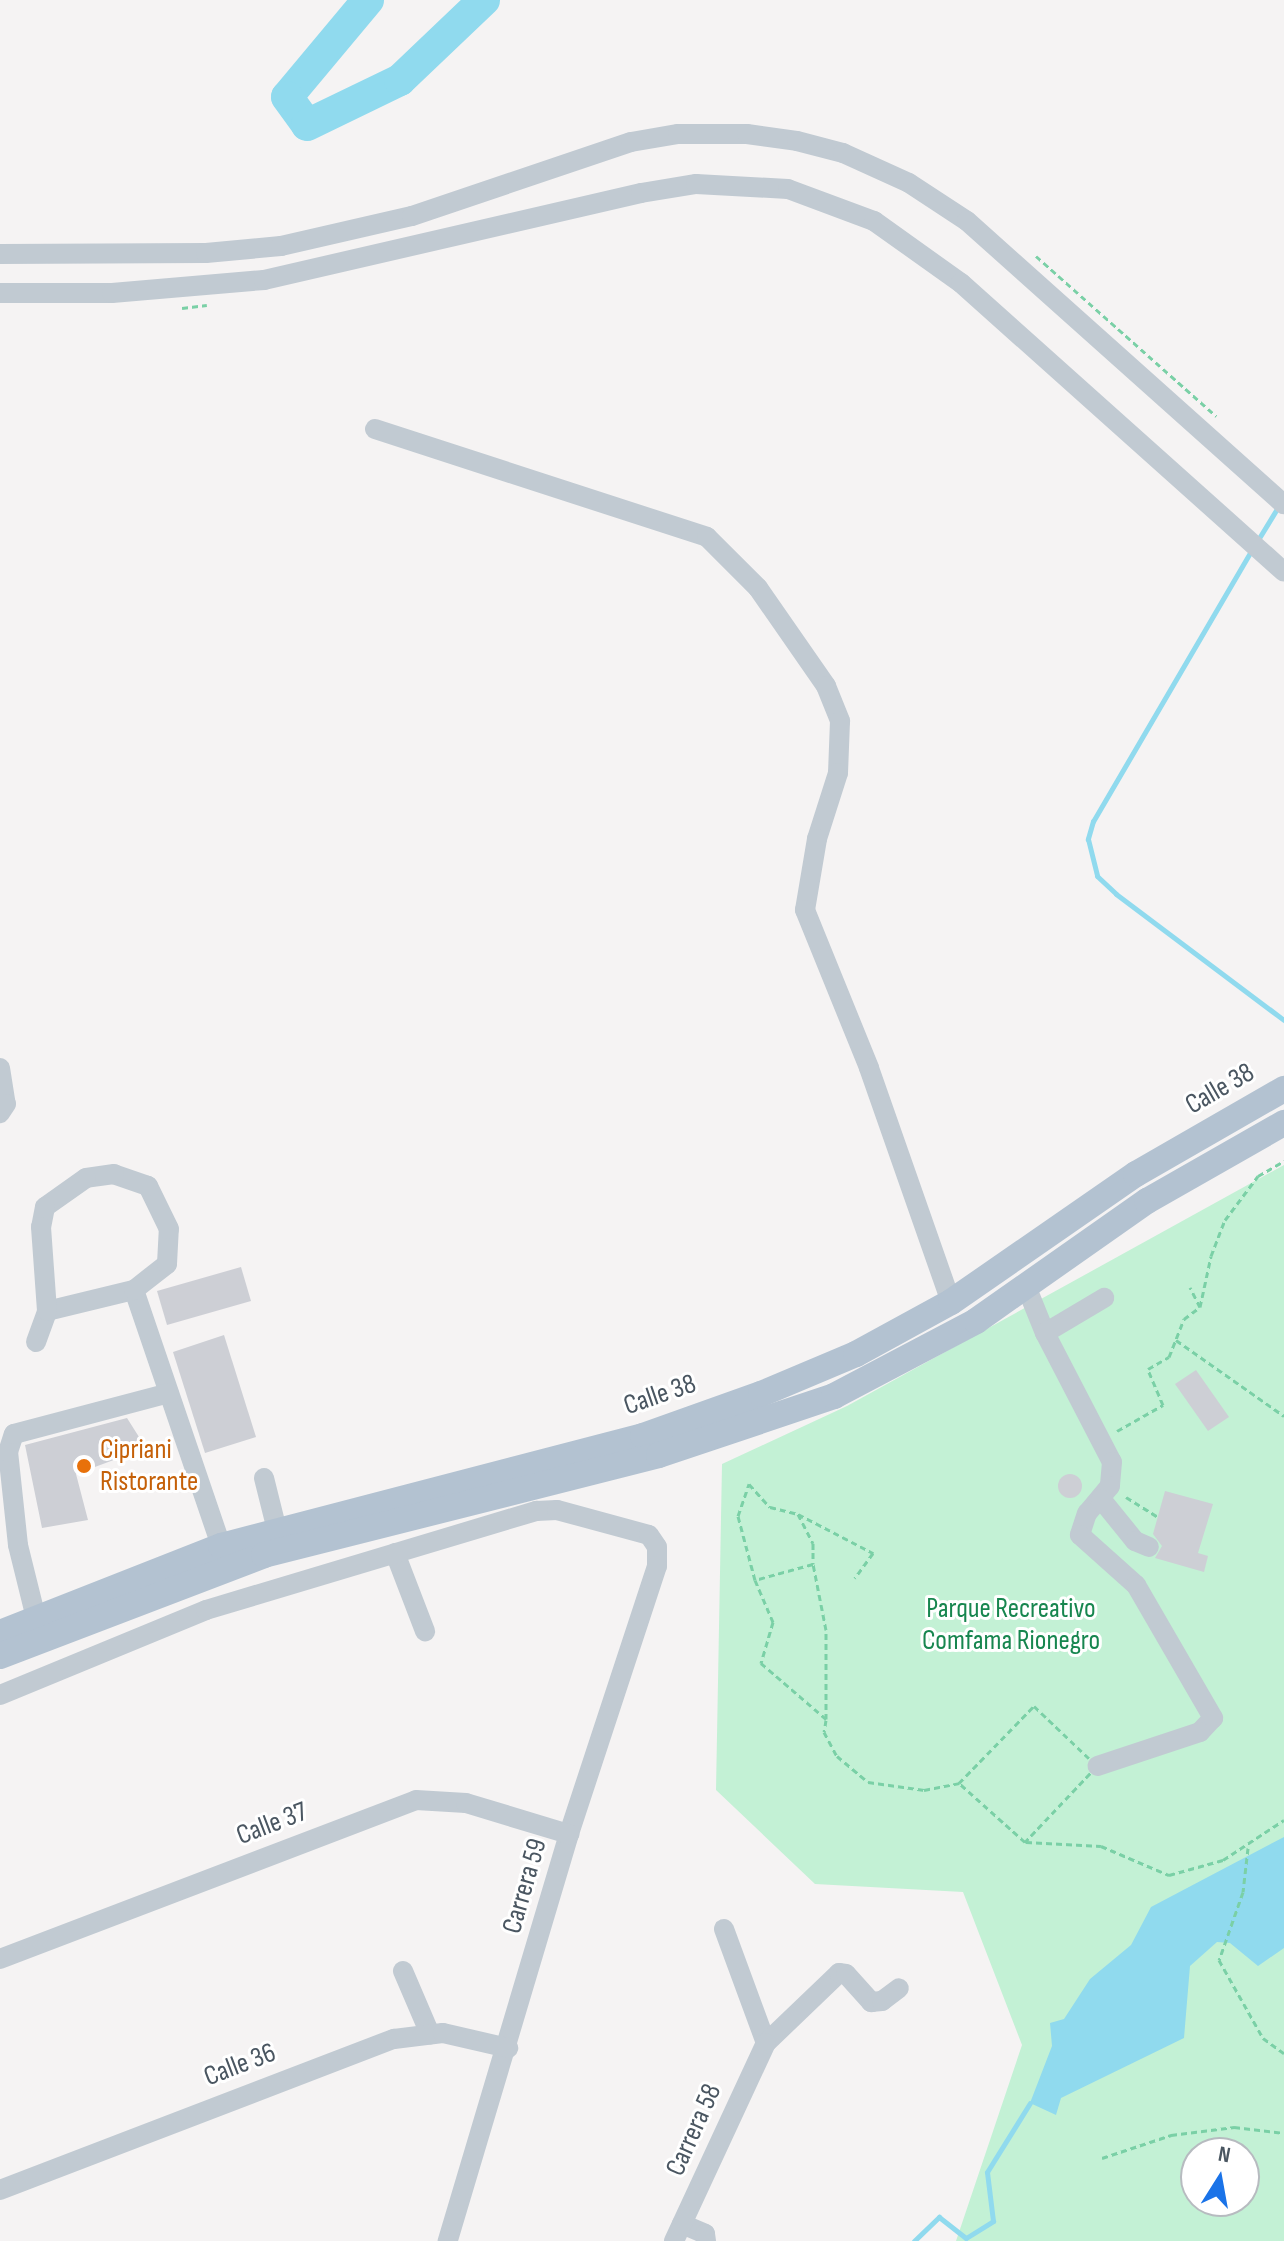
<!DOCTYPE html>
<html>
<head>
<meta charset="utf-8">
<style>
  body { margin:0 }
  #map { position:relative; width:1284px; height:2241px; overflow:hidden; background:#f5f3f3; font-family:"Sofia Sans Condensed",sans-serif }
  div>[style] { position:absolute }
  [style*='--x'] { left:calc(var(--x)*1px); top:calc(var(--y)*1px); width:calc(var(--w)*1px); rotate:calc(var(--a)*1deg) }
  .green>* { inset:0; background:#c3f1d5 }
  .water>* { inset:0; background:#90daee }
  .stream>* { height:5px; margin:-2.5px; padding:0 2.5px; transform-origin:2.5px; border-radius:2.5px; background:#90daee }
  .river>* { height:32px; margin:-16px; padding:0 16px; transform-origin:16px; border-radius:16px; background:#90daee }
  .building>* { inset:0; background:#cdcfd5 }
  .round { border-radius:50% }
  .path>* { height:3px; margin-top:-1.5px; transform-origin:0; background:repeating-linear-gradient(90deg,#7ad0a6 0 6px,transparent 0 10px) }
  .minor>* { height:20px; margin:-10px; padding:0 10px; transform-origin:10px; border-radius:10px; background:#c1cad2 }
  .major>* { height:26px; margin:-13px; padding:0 13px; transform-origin:13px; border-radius:13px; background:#b3c2d1 }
  .dots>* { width:22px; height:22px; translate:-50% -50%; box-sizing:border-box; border:4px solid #fff; border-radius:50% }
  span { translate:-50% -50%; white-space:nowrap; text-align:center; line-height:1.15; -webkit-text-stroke:6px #fff; paint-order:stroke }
  .street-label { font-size:28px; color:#4a5661 }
  .food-label { font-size:28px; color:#c56008 }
  .left { translate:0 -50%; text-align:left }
  .park-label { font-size:28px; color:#17864f }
  .north { position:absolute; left:1180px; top:2137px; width:80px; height:80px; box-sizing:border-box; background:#fff; border:2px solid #b7bbc0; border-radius:50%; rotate:11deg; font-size:22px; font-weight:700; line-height:32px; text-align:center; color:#4a5661 }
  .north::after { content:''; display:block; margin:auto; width:28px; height:36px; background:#1a73e8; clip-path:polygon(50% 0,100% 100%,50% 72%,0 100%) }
</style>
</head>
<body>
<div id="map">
  <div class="green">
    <i style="clip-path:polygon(evenodd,1284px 1165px,1284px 2241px,956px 2241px,1022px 2045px,963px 1892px,815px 1884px,716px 1790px,722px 1464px,847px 1406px,1284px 1165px,1196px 2153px,1244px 2153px,1244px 2201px,1196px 2201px,1196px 2153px)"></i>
  </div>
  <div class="water">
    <i style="clip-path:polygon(1284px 1837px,1284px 1948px,1258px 1966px,1230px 1943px,1217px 1942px,1190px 1966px,1184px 2038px,1061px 2098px,1056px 2115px,1030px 2103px,1052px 2046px,1050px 2023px,1064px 2019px,1090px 1979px,1131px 1945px,1151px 1907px)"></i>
  </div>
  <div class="stream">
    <i style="--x:1256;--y:543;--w:42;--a:-58.6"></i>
    <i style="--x:1251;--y:551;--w:313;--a:120.3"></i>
    <i style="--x:1093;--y:821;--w:19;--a:106"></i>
    <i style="--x:1088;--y:839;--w:38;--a:76"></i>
    <i style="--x:1097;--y:876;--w:26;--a:43"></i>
    <i style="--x:1116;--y:894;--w:210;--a:36.9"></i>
    <i style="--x:914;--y:2241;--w:35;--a:-44"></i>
    <i style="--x:939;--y:2217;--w:34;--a:38"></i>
    <i style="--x:966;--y:2238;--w:32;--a:-32"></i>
    <i style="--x:993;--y:2221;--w:49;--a:-97"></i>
    <i style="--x:987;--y:2172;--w:81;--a:-58.1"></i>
  </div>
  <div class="river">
    <i style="--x:368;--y:0;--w:126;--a:129.9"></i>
    <i style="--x:287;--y:97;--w:34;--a:54"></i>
    <i style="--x:307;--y:125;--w:103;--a:-25.8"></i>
    <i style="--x:400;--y:80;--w:116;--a:-43.6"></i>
  </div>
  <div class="building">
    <i style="clip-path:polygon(241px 1267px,251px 1301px,167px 1325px,157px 1291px)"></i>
    <i style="clip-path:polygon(224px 1335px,256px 1437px,205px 1453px,173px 1352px)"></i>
    <i style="clip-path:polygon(1196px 1370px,1229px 1417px,1208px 1431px,1175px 1384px)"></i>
    <i style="clip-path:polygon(127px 1418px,146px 1448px,76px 1474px,88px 1520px,42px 1528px,25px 1445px)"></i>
    <i class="round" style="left:1058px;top:1474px;width:24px;height:24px"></i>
    <i style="clip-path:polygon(1165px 1491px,1213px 1504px,1198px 1553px,1208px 1556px,1204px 1572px,1155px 1558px,1162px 1546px,1153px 1534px)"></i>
  </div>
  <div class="path">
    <i style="--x:1036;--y:256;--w:241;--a:41.6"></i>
    <i style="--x:182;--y:308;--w:25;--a:-7"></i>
    <i style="--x:1200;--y:1307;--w:52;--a:-77.8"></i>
    <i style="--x:1211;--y:1256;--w:39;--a:-69"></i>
    <i style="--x:1225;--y:1220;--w:55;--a:-53.1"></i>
    <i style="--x:1258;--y:1176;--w:30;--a:-30"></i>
    <i style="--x:1176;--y:1340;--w:132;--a:35.1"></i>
    <i style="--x:1117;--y:1431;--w:53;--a:-29.5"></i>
    <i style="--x:1163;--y:1405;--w:39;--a:-113"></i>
    <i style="--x:1148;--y:1369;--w:24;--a:-30"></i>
    <i style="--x:1169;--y:1357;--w:41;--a:-68.5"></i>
    <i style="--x:1184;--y:1319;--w:20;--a:-37"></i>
    <i style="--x:1200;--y:1307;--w:22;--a:-117"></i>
    <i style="--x:1126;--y:1497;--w:38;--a:32"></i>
    <i style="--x:798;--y:1514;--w:85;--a:27.5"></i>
    <i style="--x:873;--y:1553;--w:31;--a:126"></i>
    <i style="--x:755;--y:1580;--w:66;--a:-104.9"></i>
    <i style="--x:738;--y:1516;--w:34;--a:-71"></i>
    <i style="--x:749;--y:1484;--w:31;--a:48"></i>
    <i style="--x:770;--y:1507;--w:29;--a:14"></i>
    <i style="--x:798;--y:1514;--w:33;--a:63"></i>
    <i style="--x:813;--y:1543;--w:21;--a:90"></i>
    <i style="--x:813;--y:1564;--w:60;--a:164.6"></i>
    <i style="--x:755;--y:1580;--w:46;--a:66.8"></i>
    <i style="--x:773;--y:1622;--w:43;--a:106.3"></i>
    <i style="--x:761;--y:1663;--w:86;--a:40.7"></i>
    <i style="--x:826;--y:1719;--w:89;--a:-90"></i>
    <i style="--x:826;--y:1630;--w:67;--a:-101.1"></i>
    <i style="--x:1034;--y:1706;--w:87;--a:43.6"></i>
    <i style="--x:1097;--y:1766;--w:105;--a:133.5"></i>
    <i style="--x:1025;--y:1842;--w:89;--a:-138.2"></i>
    <i style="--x:959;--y:1783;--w:107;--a:-45.8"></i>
    <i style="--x:826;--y:1720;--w:12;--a:99"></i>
    <i style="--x:824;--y:1732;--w:27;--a:62"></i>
    <i style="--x:837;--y:1756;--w:40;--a:40"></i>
    <i style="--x:868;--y:1782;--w:57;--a:8.1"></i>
    <i style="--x:924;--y:1790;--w:36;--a:-11"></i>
    <i style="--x:1026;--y:1842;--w:75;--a:3.1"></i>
    <i style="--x:1101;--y:1846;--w:74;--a:23.1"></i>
    <i style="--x:1169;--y:1875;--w:56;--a:-15.5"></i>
    <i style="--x:1223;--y:1860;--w:73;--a:-33.3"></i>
    <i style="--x:1248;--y:1848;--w:44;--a:96.5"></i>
    <i style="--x:1243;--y:1892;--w:72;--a:109.4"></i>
    <i style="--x:1219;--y:1960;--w:90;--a:60.6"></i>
    <i style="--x:1263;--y:2038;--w:26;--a:36"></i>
    <i style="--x:1102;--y:2158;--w:73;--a:-18.4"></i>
    <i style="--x:1171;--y:2135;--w:64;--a:-7.2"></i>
    <i style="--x:1234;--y:2127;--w:50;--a:6.8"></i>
  </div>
  <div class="minor">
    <i style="--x:0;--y:254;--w:206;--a:-0.3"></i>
    <i style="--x:206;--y:253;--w:75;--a:-5.3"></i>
    <i style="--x:281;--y:246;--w:134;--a:-12.9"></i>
    <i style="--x:412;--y:216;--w:231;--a:-18.7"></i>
    <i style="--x:631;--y:142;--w:48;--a:-9.7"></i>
    <i style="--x:678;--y:134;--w:69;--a:0"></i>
    <i style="--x:747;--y:134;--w:50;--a:8"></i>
    <i style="--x:797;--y:141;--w:48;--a:14.6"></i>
    <i style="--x:843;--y:153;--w:72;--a:24.4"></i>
    <i style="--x:909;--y:183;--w:69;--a:33.2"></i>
    <i style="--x:967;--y:221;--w:425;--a:41.8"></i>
    <i style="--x:0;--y:293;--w:112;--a:0"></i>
    <i style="--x:112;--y:293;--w:153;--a:-4.9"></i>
    <i style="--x:264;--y:280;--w:387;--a:-13"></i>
    <i style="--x:641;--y:193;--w:56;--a:-9.3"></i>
    <i style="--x:696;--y:184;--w:92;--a:3.1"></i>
    <i style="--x:788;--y:189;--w:92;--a:20.4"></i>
    <i style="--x:874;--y:221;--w:107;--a:35.5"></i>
    <i style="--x:961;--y:283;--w:433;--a:41.8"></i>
    <i style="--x:375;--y:429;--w:349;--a:18"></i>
    <i style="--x:707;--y:537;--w:72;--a:45"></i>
    <i style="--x:758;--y:588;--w:119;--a:55.2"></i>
    <i style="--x:826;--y:686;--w:38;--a:68"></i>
    <i style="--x:840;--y:721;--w:52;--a:92.2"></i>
    <i style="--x:838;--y:773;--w:69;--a:107.7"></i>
    <i style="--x:817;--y:839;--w:72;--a:99.6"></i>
    <i style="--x:805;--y:910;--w:170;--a:67.9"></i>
    <i style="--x:869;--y:1068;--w:248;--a:70.7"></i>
    <i style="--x:0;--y:1068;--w:36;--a:81"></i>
    <i style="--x:6;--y:1104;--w:11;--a:124"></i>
    <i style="--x:1026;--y:1286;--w:51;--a:68"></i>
    <i style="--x:1045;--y:1333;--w:145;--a:62.6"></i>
    <i style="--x:1112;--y:1462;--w:24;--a:95"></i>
    <i style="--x:1110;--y:1486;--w:35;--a:130"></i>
    <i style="--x:1087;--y:1513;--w:23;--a:108"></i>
    <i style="--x:1080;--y:1535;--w:75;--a:41.8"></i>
    <i style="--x:1136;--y:1585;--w:154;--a:59.9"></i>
    <i style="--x:1213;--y:1718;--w:19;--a:133"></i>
    <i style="--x:1200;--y:1732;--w:108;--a:161.7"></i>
    <i style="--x:134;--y:1290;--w:270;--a:71.2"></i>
    <i style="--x:1045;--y:1333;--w:69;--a:-30.7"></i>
    <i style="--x:36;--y:1342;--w:33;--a:-70"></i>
    <i style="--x:47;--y:1311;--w:89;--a:-13.6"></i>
    <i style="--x:134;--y:1290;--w:42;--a:-38.2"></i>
    <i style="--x:167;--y:1264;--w:35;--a:-87"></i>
    <i style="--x:169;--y:1229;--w:48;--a:-116"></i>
    <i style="--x:148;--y:1186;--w:36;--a:-161"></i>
    <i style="--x:114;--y:1174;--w:28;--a:172"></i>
    <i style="--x:86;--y:1178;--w:50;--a:144.7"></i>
    <i style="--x:45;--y:1207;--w:20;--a:101"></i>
    <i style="--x:41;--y:1227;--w:84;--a:85.9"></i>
    <i style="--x:264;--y:1478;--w:54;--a:76"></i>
    <i style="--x:1101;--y:1499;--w:54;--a:51"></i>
    <i style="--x:1135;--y:1541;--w:15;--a:23"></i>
    <i style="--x:395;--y:1553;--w:84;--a:69"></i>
    <i style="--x:36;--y:1618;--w:75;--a:-103.9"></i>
    <i style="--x:18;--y:1545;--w:94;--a:-96.1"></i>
    <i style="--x:8;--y:1452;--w:19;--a:-72"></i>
    <i style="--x:14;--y:1434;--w:160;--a:-14.8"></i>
    <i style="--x:0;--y:1695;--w:223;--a:-22.4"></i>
    <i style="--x:206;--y:1610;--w:345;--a:-16.7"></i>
    <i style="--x:536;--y:1511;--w:21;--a:-3"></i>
    <i style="--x:557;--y:1510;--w:95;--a:15.2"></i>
    <i style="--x:649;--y:1535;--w:14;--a:56"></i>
    <i style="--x:657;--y:1547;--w:19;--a:90"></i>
    <i style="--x:657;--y:1566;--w:282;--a:108.2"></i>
    <i style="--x:569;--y:1834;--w:425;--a:106.6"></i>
    <i style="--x:724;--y:1929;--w:121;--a:69.8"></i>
    <i style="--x:766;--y:2043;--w:101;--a:-43.8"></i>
    <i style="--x:839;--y:1973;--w:7;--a:8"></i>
    <i style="--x:846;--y:1974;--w:38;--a:48"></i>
    <i style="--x:871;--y:2002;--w:11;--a:-5"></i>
    <i style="--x:882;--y:2001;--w:21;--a:-37"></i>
    <i style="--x:0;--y:1959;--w:445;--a:-20.9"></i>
    <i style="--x:416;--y:1800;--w:50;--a:3.4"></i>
    <i style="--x:466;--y:1803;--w:108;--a:16.8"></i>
    <i style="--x:403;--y:1971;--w:69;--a:66.8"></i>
    <i style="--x:0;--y:2190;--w:422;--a:-21"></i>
    <i style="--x:394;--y:2039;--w:49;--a:-7"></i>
    <i style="--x:443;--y:2033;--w:67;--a:13"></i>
    <i style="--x:682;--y:2224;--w:25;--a:23"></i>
    <i style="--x:705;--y:2234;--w:7;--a:82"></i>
    <i style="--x:674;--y:2241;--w:218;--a:-65.1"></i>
  </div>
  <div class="major">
    <i style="--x:0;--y:1633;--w:238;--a:-21.5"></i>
    <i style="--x:221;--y:1546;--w:436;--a:-14.6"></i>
    <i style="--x:643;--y:1436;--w:125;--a:-19.6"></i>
    <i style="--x:761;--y:1394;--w:103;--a:-22.8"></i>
    <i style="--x:856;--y:1354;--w:108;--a:-28.7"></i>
    <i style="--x:951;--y:1302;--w:225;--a:-34.7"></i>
    <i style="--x:1136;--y:1174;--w:171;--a:-29.9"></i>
    <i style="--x:0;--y:1656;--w:283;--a:-20.9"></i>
    <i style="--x:264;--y:1555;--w:407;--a:-14.2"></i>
    <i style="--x:659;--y:1455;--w:185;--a:-18.6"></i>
    <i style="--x:834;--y:1396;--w:161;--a:-27.8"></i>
    <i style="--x:976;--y:1321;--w:209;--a:-35.1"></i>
    <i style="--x:1147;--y:1201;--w:158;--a:-29.7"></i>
  </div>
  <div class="dots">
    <i style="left:84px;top:1466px;background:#e8710a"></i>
  </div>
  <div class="street-label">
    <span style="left:1220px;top:1089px;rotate:-30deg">Calle 38</span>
    <span style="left:660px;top:1395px;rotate:-19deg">Calle 38</span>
    <span style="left:272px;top:1824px;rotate:-21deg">Calle 37</span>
    <span style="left:525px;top:1886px;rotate:-74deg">Carrera 59</span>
    <span style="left:240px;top:2065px;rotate:-21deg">Calle 36</span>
    <span style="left:694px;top:2130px;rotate:-66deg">Carrera 58</span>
  </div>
  <div class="food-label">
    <span class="left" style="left:100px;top:1466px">Cipriani<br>Ristorante</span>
  </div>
  <div class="park-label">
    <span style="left:1011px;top:1625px">Parque Recreativo<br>Comfama Rionegro</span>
  </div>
  <div class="north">N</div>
</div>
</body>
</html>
